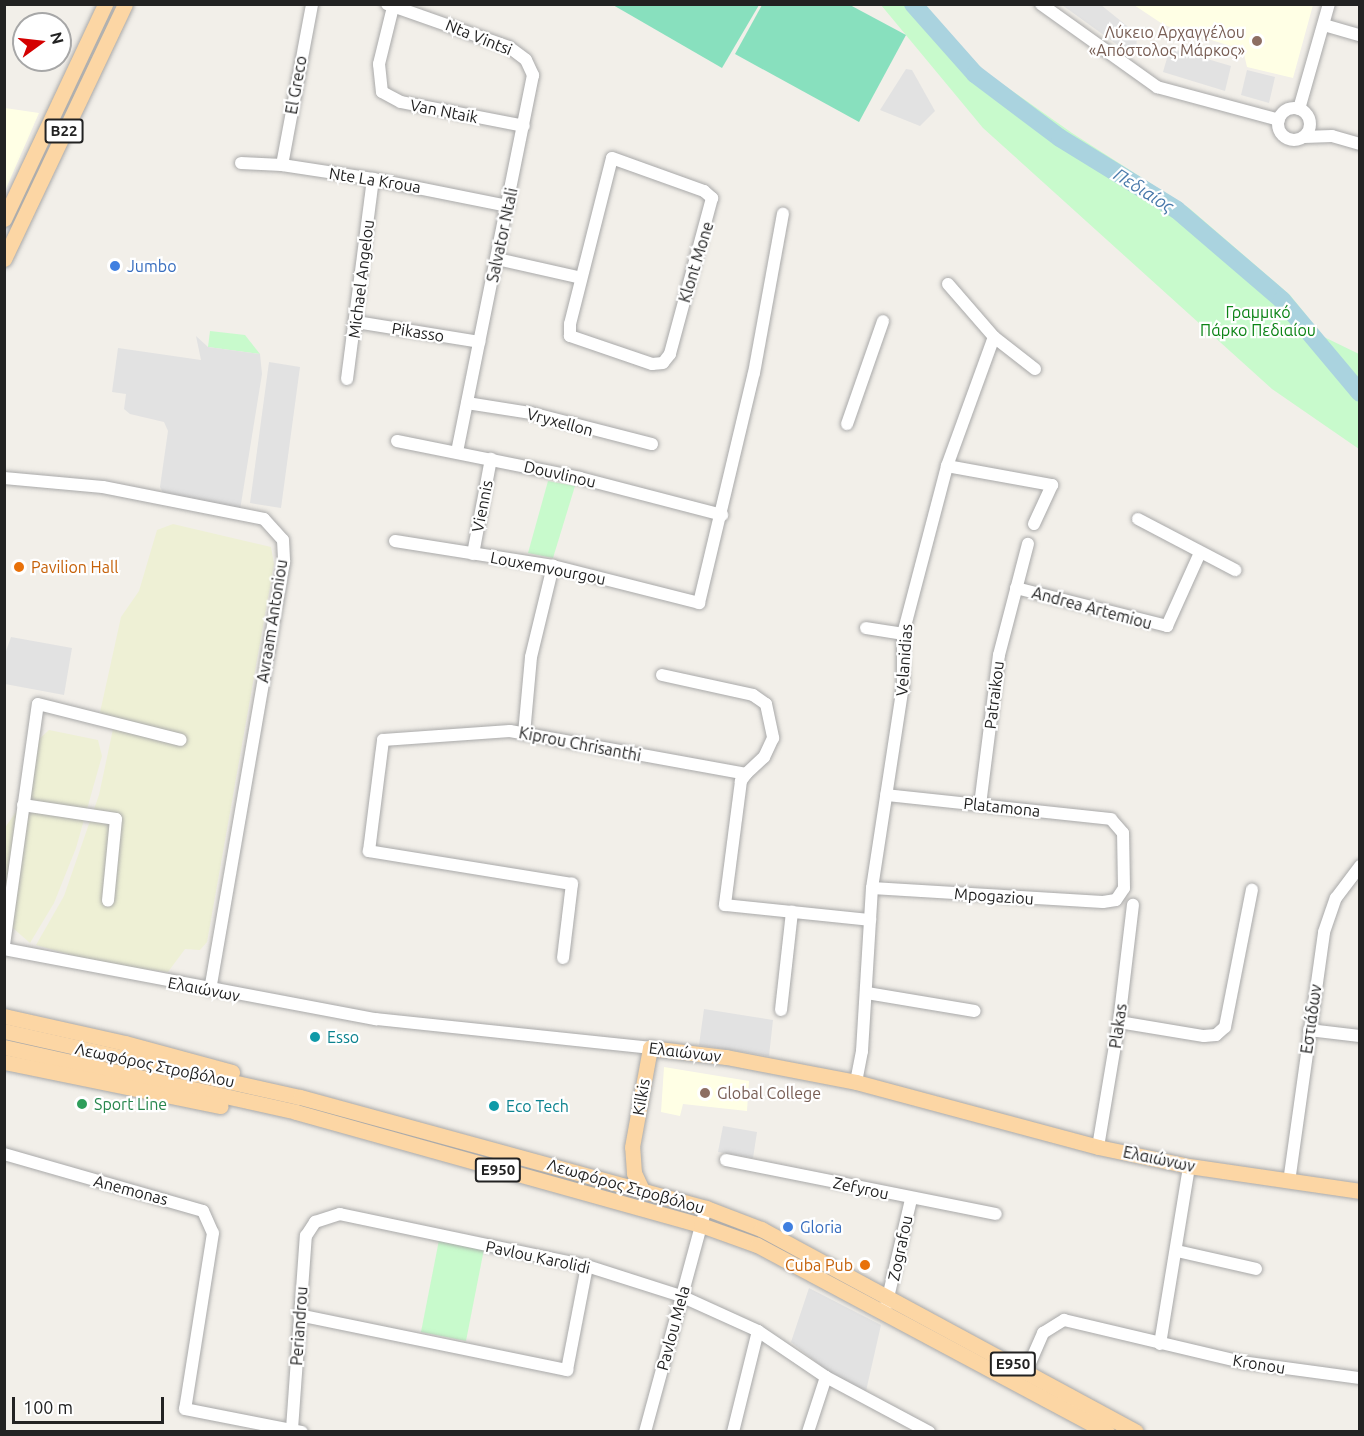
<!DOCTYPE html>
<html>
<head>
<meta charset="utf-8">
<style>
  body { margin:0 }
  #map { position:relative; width:1364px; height:1436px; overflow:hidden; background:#f2efe9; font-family:Ubuntu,sans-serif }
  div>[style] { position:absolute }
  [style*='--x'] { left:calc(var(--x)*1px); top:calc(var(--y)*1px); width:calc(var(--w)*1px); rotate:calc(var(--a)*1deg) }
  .education>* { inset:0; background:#ffffe5 }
  .farmland>* { inset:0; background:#eef0d5 }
  .park>* { inset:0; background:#c8facc }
  .pitch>* { inset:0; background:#88e0be }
  .parking>* { inset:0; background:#e2e2e2 }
  .river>* { height:18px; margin:-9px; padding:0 9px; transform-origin:9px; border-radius:9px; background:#aad3df }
  .roads { filter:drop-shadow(0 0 2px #a9a9a9) drop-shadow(0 0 2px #a9a9a9) }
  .minor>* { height:12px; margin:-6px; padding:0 6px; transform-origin:6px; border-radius:6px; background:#fff }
  .minor>.ring { margin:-6px; padding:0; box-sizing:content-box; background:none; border:12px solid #fff; border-radius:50% }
  .major>* { height:15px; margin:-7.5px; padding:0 7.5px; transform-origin:7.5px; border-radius:7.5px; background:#fcd6a4 }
  .dots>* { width:16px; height:16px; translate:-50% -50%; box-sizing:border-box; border:3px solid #fff; border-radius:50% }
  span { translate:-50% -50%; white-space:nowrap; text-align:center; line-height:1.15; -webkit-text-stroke:4.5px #fff; paint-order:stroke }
  .shield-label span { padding:2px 4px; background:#fff; border:2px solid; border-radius:4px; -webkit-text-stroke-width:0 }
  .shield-label { font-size:15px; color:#222; font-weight:700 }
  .education-label { font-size:16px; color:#785e54 }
  .right { translate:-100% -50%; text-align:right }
  .left { translate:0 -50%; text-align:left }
  .street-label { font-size:16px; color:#222 }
  .shop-label { font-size:16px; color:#366cbe }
  .park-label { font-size:16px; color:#0c8416 }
  .food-label { font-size:16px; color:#c56008 }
  .culture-label { font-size:16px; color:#0d838f }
  .leisure-label { font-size:16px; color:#27864d }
  .water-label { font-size:18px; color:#4a7aab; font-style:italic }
  .frame { position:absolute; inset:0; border:6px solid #222; pointer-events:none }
  .north { position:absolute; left:12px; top:12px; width:60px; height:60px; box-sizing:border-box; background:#fff; border:2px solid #a7a7a7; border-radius:50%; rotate:75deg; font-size:16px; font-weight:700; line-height:24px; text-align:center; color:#222 }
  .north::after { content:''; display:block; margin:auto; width:21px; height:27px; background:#d40000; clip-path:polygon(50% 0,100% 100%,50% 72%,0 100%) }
  .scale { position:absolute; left:12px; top:1397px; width:152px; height:27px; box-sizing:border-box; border:3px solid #222; border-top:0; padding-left:8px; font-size:18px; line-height:21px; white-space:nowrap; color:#222; -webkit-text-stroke:4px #fff; paint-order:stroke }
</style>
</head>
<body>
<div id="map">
  <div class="education">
    <i style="clip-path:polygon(1134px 5px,1313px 5px,1293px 78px,1247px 67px,1243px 50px,1164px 25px)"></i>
    <i style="clip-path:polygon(5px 108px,39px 113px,5px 191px,4px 108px)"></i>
    <i style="clip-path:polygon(664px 1067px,749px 1081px,747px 1111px,683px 1104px,680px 1116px,661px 1112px)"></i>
  </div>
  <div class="farmland">
    <i style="clip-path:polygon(173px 524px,271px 547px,274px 564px,207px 942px,200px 950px,185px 949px,168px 972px,99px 963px,36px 945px,64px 896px,99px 795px,113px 729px,99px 717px,121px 617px,139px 591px,157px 530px)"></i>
    <i style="clip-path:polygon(49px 730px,98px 740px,102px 756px,76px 848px,54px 903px,30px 943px,5px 921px,4px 829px,25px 799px,38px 740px)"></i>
  </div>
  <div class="park">
    <i style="clip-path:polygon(881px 5px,924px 5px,984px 71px,1072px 133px,1189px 208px,1290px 295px,1324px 337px,1359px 354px,1359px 449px,1272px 389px,983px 128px)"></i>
    <i style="clip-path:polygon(210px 331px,245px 335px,260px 354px,208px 347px)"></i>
    <i style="clip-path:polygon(548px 481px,575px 486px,553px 558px,528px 553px)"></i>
    <i style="clip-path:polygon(439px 1240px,484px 1249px,466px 1341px,421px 1332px)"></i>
  </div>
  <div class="pitch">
    <i style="clip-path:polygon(613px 5px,759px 5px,722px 68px)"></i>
    <i style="clip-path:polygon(762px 5px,850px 5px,906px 35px,859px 122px,735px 54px)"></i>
  </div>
  <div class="parking">
    <i style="clip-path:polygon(1062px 5px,1101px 5px,1137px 34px,1136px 51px,1130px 54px)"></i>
    <i style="clip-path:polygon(1170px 48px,1231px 66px,1225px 91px,1163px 72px)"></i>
    <i style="clip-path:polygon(906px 69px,912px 70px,935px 111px,920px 126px,880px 110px)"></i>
    <i style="clip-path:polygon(1247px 70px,1275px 77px,1269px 103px,1241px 95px)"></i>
    <i style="clip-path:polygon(196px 336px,208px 347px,260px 354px,262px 374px,240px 510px,165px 497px,160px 487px,168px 431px,164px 422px,130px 414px,124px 409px,126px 394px,112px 392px,118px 348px,201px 360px)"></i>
    <i style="clip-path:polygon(269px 362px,300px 367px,281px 508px,250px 503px)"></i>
    <i style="clip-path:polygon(11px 637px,72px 648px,64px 695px,5px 684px,5px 654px)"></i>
    <i style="clip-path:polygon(704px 1009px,773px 1020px,769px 1056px,699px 1045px)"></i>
    <i style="clip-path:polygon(723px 1126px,757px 1132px,753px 1158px,718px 1152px)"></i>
    <i style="clip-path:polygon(809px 1288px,881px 1325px,866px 1391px,835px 1377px,791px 1342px)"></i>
  </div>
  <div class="river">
    <i style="--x:913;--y:4;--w:94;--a:48.5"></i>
    <i style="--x:975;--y:74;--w:106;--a:37"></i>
    <i style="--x:1060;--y:138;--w:137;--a:31.6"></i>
    <i style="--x:1177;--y:210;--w:138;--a:40.6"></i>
    <i style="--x:1282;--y:300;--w:121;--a:50"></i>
  </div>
  <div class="roads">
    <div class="minor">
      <i style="--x:387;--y:4;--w:129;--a:19.4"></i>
      <i style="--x:509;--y:47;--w:21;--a:37"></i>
      <i style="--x:526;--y:60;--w:17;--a:65"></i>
      <i style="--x:533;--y:75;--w:385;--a:101.4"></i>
      <i style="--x:1041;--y:4;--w:143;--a:35.6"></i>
      <i style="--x:1157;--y:87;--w:126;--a:15.1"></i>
      <i style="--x:393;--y:7;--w:59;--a:103.8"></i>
      <i style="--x:379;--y:64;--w:28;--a:84"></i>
      <i style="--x:382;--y:92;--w:21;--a:28"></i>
      <i style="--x:401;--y:102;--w:125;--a:11"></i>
      <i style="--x:1324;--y:25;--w:37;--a:16"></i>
      <i class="ring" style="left:1278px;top:108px;width:20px;height:20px"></i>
      <i style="--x:1299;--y:109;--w:109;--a:-74.1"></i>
      <i style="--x:1304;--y:137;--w:28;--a:-2"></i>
      <i style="--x:1332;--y:136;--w:29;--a:16"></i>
      <i style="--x:612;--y:158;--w:98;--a:19.7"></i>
      <i style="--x:704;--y:191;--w:11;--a:41"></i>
      <i style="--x:712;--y:198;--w:162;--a:105.1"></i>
      <i style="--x:670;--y:354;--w:11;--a:128"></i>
      <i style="--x:663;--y:363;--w:11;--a:175"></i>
      <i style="--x:652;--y:364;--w:87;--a:-161.1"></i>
      <i style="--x:570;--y:336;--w:12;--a:-90"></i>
      <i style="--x:570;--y:324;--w:171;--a:-75.8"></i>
      <i style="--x:241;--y:163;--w:41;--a:2.8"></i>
      <i style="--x:282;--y:165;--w:92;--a:8.7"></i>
      <i style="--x:373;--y:179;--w:138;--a:11.3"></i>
      <i style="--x:282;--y:165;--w:164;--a:-79.4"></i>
      <i style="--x:497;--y:259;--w:86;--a:12.7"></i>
      <i style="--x:948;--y:284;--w:70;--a:49"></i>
      <i style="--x:994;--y:337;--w:52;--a:38"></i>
      <i style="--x:356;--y:322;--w:125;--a:9.2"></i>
      <i style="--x:347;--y:379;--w:202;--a:-82.6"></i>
      <i style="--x:467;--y:403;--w:65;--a:8.9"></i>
      <i style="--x:531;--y:413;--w:125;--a:14.4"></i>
      <i style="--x:847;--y:424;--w:109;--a:-70.7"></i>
      <i style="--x:397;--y:441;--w:187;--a:11.4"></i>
      <i style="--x:580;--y:478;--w:147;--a:14.6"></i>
      <i style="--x:947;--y:466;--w:107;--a:10.3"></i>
      <i style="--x:1052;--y:485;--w:43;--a:114.8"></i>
      <i style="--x:4;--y:478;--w:99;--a:5.2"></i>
      <i style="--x:103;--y:487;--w:164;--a:11.2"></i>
      <i style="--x:264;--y:519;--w:28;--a:48"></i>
      <i style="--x:283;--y:540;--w:22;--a:87"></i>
      <i style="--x:284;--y:562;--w:434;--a:99.8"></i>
      <i style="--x:1138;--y:519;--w:110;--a:27.7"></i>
      <i style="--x:395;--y:541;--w:160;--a:9"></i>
      <i style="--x:553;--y:566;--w:151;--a:14.2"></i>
      <i style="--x:699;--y:603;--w:236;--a:-76.6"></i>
      <i style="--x:754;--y:373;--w:162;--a:-79.7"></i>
      <i style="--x:473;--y:554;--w:97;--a:-79.3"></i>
      <i style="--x:1016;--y:588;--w:156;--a:14.1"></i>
      <i style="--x:1167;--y:626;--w:80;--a:-65.7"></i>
      <i style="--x:866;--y:628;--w:37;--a:9"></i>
      <i style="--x:662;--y:675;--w:93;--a:12.4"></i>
      <i style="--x:753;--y:695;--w:16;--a:35"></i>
      <i style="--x:766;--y:704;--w:35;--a:78"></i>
      <i style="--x:773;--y:738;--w:21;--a:115"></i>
      <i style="--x:764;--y:757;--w:25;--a:137"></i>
      <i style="--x:524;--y:734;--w:77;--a:-84.8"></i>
      <i style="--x:531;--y:657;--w:94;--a:-76.4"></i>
      <i style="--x:23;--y:805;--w:94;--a:8.6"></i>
      <i style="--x:116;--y:819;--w:82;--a:95.6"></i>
      <i style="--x:980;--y:805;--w:151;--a:-82.8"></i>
      <i style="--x:999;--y:655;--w:115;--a:-75.4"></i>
      <i style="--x:872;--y:888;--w:231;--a:3.5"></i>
      <i style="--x:1103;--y:902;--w:13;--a:-9"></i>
      <i style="--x:1116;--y:900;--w:14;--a:-56"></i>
      <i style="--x:1124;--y:888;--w:55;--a:-91"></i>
      <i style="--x:1123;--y:833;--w:18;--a:-131"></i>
      <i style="--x:1111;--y:819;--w:226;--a:-173.9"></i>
      <i style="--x:4;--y:945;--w:243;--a:-82"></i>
      <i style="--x:38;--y:704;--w:147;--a:14.1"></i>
      <i style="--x:4;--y:949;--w:379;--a:10.7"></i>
      <i style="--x:376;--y:1019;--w:276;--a:6"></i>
      <i style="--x:563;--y:958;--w:75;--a:-83.1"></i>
      <i style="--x:572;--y:884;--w:206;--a:-170.8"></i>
      <i style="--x:369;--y:851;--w:112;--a:-82.8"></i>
      <i style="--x:383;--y:740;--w:127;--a:-4.1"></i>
      <i style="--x:510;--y:731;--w:240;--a:10.3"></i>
      <i style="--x:746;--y:774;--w:9;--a:126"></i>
      <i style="--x:741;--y:781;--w:125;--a:97.4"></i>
      <i style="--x:725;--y:905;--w:146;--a:5.9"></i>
      <i style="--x:867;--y:993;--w:109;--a:9.5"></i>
      <i style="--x:781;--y:1010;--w:99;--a:-83.6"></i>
      <i style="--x:1119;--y:1022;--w:86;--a:9.4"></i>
      <i style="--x:1204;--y:1036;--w:12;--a:-5"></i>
      <i style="--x:1216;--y:1035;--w:12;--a:-42"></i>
      <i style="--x:1225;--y:1027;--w:140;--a:-78.9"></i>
      <i style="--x:1309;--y:1030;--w:51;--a:6.7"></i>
      <i style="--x:856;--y:1082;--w:32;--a:-79"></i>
      <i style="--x:862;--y:1051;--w:163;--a:-86.5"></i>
      <i style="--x:872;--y:888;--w:204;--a:-81.3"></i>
      <i style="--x:903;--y:686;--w:52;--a:-90"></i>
      <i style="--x:903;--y:634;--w:174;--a:-75.3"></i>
      <i style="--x:947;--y:466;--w:137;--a:-70"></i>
      <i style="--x:1098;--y:1147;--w:127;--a:-80.5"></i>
      <i style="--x:1119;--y:1022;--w:118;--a:-83.2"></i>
      <i style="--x:4;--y:1154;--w:207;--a:16"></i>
      <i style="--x:203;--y:1211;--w:24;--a:66"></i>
      <i style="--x:213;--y:1233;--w:178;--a:99"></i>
      <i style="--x:185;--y:1409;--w:119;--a:11.1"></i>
      <i style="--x:726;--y:1160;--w:275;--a:11.3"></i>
      <i style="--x:1289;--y:1182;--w:252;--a:-82"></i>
      <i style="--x:1324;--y:932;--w:36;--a:-71"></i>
      <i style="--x:1336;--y:898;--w:40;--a:-53"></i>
      <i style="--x:1177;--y:1251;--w:81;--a:12.8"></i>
      <i style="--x:886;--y:1306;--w:110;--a:-76.8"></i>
      <i style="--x:299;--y:1315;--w:274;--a:11.6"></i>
      <i style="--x:567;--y:1370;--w:106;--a:-79.1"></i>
      <i style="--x:1160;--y:1344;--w:180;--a:-80.7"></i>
      <i style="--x:1026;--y:1372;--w:43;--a:-66.4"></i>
      <i style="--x:1043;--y:1333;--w:25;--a:-32"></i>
      <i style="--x:1064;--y:1320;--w:182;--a:13.3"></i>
      <i style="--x:1241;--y:1362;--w:120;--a:7.7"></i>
      <i style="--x:292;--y:1429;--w:194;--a:-85.9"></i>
      <i style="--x:306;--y:1236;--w:17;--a:-57"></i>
      <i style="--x:315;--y:1222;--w:26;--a:-18"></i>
      <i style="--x:340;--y:1214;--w:252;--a:11.9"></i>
      <i style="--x:587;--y:1266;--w:99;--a:17.7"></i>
      <i style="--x:681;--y:1296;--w:85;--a:24.4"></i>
      <i style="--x:758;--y:1331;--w:82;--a:34.1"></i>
      <i style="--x:826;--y:1377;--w:117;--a:28.1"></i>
      <i style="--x:645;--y:1432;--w:232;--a:-74.8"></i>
      <i style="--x:733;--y:1432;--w:104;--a:-76.1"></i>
      <i style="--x:808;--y:1432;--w:58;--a:-71.9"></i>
    </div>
    <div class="major">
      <i style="--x:4;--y:219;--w:238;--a:-64.8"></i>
      <i style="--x:4;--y:259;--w:282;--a:-64.6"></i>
      <i style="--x:4;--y:1016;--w:124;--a:12.6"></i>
      <i style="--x:125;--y:1043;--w:111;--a:15.2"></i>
      <i style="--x:4;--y:1031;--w:303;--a:12.6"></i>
      <i style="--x:300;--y:1097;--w:421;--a:15.3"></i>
      <i style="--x:706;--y:1208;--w:59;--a:20.9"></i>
      <i style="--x:761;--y:1229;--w:426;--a:28.4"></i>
      <i style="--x:4;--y:1047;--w:299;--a:12.5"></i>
      <i style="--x:296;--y:1112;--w:420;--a:15.6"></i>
      <i style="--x:701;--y:1225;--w:59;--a:19.7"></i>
      <i style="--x:757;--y:1245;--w:397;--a:28.1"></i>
      <i style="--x:4;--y:1062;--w:221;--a:11.5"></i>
      <i style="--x:642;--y:1190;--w:19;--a:-115"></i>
      <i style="--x:634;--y:1173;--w:26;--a:-94"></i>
      <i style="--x:632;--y:1147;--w:101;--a:-79.7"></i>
      <i style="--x:650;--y:1048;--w:77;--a:6.8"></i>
      <i style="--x:726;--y:1057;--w:132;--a:10.9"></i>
      <i style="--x:856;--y:1082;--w:251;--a:15"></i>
      <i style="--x:1098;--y:1147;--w:93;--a:11.8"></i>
      <i style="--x:1189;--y:1166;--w:173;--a:8.3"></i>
    </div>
  </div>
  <div class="dots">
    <i style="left:1257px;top:41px;background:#8d6e63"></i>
    <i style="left:115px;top:266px;background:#3f7fe0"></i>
    <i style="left:19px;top:567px;background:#e8710a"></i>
    <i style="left:315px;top:1037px;background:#0f9aa8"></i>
    <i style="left:705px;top:1093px;background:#8d6e63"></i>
    <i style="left:82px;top:1104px;background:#2e9e5b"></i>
    <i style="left:494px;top:1106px;background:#0f9aa8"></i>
    <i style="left:788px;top:1227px;background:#3f7fe0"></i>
    <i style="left:865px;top:1265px;background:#e8710a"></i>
  </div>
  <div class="shield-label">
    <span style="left:64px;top:131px">B22</span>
    <span style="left:498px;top:1170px">E950</span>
    <span style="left:1013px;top:1364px">E950</span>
  </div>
  <div class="education-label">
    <span class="right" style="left:1245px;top:41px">Λύκειο Αρχαγγέλου<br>«Απόστολος Μάρκος»</span>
    <span class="left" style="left:717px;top:1093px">Global College</span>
  </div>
  <div class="street-label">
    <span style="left:479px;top:37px;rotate:22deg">Nta Vintsi</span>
    <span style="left:296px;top:85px;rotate:-80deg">El Greco</span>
    <span style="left:444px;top:111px;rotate:11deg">Van Ntaik</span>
    <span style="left:375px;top:180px;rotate:9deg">Nte La Kroua</span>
    <span style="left:502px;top:235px;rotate:-78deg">Salvator Ntali</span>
    <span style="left:696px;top:262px;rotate:-73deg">Klont Mone</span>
    <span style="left:361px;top:279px;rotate:-83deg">Michael Angelou</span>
    <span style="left:418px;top:332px;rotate:9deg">Pikasso</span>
    <span style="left:560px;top:422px;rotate:15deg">Vryxellon</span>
    <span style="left:560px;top:474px;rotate:13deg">Douvlinou</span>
    <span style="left:482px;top:506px;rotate:-79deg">Viennis</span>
    <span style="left:548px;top:568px;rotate:11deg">Louxemvourgou</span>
    <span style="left:1092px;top:608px;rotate:15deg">Andrea Artemiou</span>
    <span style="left:272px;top:621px;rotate:-81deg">Avraam Antoniou</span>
    <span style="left:904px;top:660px;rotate:-86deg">Velanidias</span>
    <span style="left:994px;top:695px;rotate:-83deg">Patraikou</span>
    <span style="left:580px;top:744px;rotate:11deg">Kiprou Chrisanthi</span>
    <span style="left:1002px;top:807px;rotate:6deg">Platamona</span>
    <span style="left:994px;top:896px;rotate:4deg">Mpogaziou</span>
    <span style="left:204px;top:989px;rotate:11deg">Ελαιώνων</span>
    <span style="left:1311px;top:1019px;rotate:-82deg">Εστιάδων</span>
    <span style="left:1118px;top:1026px;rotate:-82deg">Plakas</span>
    <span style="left:685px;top:1052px;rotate:7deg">Ελαιώνων</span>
    <span style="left:155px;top:1065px;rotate:12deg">Λεωφόρος Στροβόλου</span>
    <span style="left:641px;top:1097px;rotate:-80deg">Kilkis</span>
    <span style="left:1159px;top:1159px;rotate:12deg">Ελαιώνων</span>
    <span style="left:626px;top:1186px;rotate:16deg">Λεωφόρος Στροβόλου</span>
    <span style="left:861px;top:1188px;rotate:12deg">Zefyrou</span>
    <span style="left:131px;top:1190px;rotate:15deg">Anemonas</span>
    <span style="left:900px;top:1248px;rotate:-78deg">Zografou</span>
    <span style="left:538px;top:1257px;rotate:12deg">Pavlou Karolidi</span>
    <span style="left:299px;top:1326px;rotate:-86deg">Periandrou</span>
    <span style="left:673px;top:1328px;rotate:-75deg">Pavlou Mela</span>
    <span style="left:1259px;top:1364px;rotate:9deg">Kronou</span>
  </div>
  <div class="shop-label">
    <span class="left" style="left:127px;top:266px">Jumbo</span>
    <span class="left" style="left:800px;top:1227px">Gloria</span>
  </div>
  <div class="park-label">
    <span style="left:1258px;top:321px">Γραμμικό<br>Πάρκο Πεδιαίου</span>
  </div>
  <div class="food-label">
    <span class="left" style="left:31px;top:567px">Pavilion Hall</span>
    <span class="right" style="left:853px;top:1265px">Cuba Pub</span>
  </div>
  <div class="culture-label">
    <span class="left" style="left:327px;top:1037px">Esso</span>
    <span class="left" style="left:506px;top:1106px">Eco Tech</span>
  </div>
  <div class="leisure-label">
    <span class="left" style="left:94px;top:1104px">Sport Line</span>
  </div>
  <div class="water-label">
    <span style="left:1144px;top:190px;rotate:32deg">Πεδιαίος</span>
  </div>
  <div class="frame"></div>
  <div class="north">N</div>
  <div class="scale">100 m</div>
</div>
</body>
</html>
